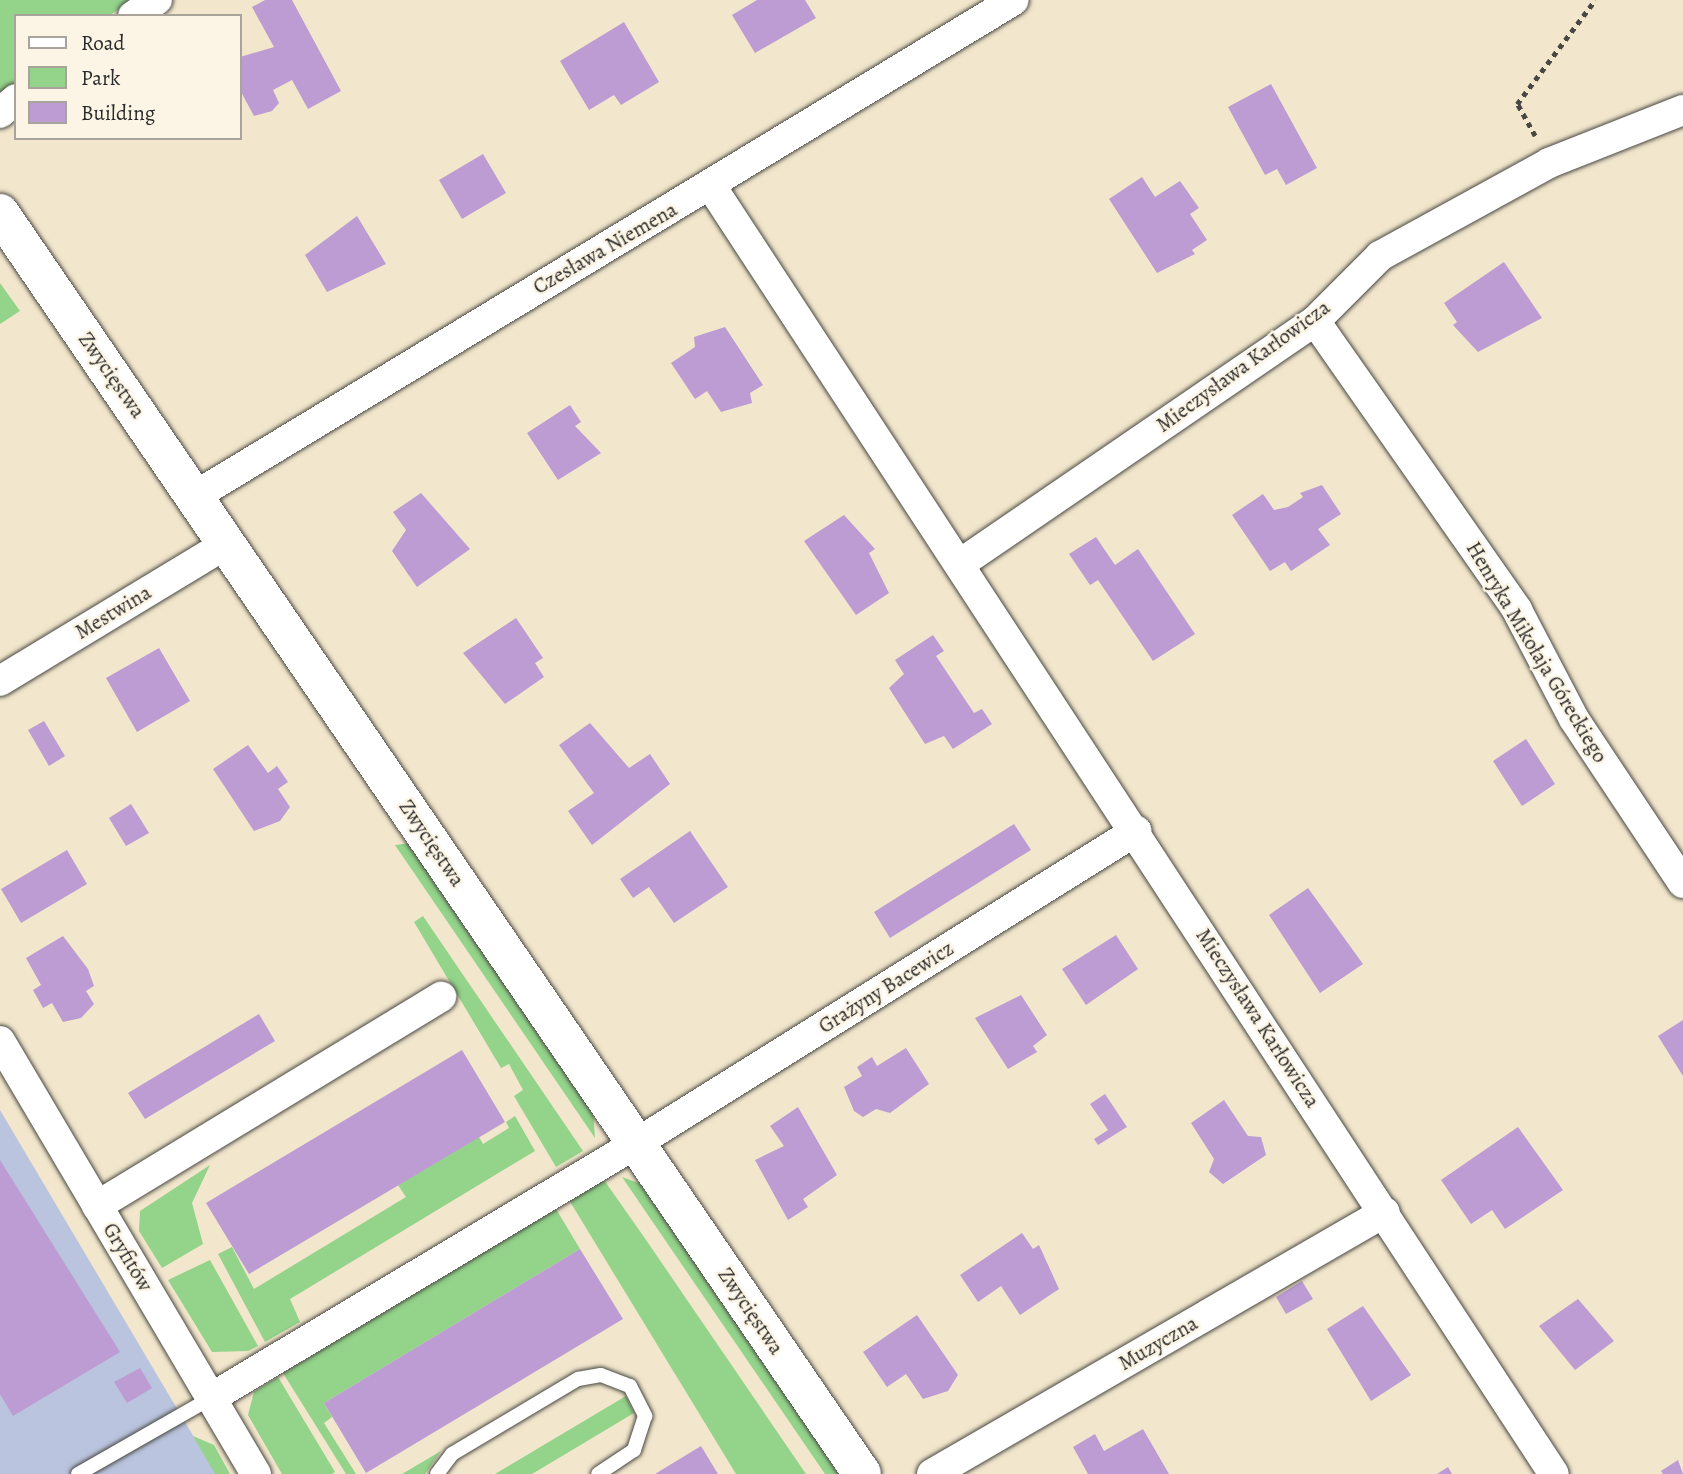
<!DOCTYPE html>
<html>
<head>
<meta charset="utf-8">
<style>
  body { margin:0 }
  #map { position:relative; width:1683px; height:1474px; overflow:hidden; background:#f2e7cc; font-family:Alegreya,serif }
  div>[style] { position:absolute }
  [style*='--x'] { left:calc(var(--x)*1px); top:calc(var(--y)*1px); width:calc(var(--w)*1px); rotate:calc(var(--a)*1deg) }
  .industrial>* { inset:0; background:#bac4de }
  .green>* { inset:0; background:#93d38a }
  .building>* { inset:0; background:#bc9cd3 }
  .path>* { height:4.5px; margin-top:-2.25px; transform-origin:0; background:repeating-linear-gradient(90deg,#494743 0 5px,transparent 0 10px) }
  .roads { filter:drop-shadow(0 0 2px #494743) drop-shadow(0 0 2px #494743) }
  .lane>* { height:14px; margin:-7px; padding:0 7px; transform-origin:7px; border-radius:7px; background:#fff }
  .street>* { height:30px; margin:-15px; padding:0 15px; transform-origin:15px; border-radius:15px; background:#fff }
  .secondary>* { height:38px; margin:-19px; padding:0 19px; transform-origin:19px; border-radius:19px; background:#fff }
  span { translate:-50% -50%; white-space:nowrap; text-align:center; line-height:1.15; -webkit-text-stroke:5px #fcf5e5; paint-order:stroke }
  .street-label { font-size:21px; color:#2b2b2b }
  .legend { position:absolute; left:14px; top:14px; width:228px; height:126px; box-sizing:border-box; background:#fcf5e5; border:2px solid #a8a49b; margin:0; padding:9px 12px; list-style:none; font-size:21px; color:#2b2b2b }
  .legend li { display:flex; align-items:center; gap:14px; height:35px }
  .legend b { width:35px; border:2px solid #a8a49b }
</style>
</head>
<body>
<div id="map">
  <div class="industrial">
    <i style="clip-path:polygon(0 1110px,163px 1385px,216px 1474px,0 1474px)"></i>
  </div>
  <div class="green">
    <i style="clip-path:polygon(0 0,132px 0,109px 16px,16px 16px,16px 83px,0 94px)"></i>
    <i style="clip-path:polygon(0 283px,20px 311px,0 324px)"></i>
    <i style="clip-path:polygon(411px 843px,593px 1111px,595px 1138px,395px 845px)"></i>
    <i style="clip-path:polygon(423px 916px,583px 1151px,556px 1167px,514px 1096px,523px 1090px,509px 1064px,501px 1068px,414px 922px)"></i>
    <i style="clip-path:polygon(515px 1116px,535px 1151px,290px 1299px,300px 1322px,265px 1342px,218px 1254px,232px 1247px,254px 1289px,406px 1197px,398px 1185px,479px 1137px,483px 1144px,509px 1128px,506px 1122px)"></i>
    <i style="clip-path:polygon(210px 1165px,192px 1203px,203px 1244px,162px 1268px,139px 1231px,140px 1211px)"></i>
    <i style="clip-path:polygon(622px 1177px,641px 1184px,843px 1474px,825px 1474px)"></i>
    <i style="clip-path:polygon(604px 1180px,644px 1237px,806px 1474px,736px 1474px,569px 1200px)"></i>
    <i style="clip-path:polygon(556px 1209px,580px 1249px,324px 1403px,332px 1417px,324px 1423px,356px 1474px,346px 1474px,283px 1373px)"></i>
    <i style="clip-path:polygon(210px 1260px,258px 1346px,248px 1351px,212px 1352px,168px 1280px)"></i>
    <i style="clip-path:polygon(278px 1377px,335px 1472px,332px 1474px,282px 1474px,248px 1415px,254px 1392px)"></i>
    <i style="clip-path:polygon(626px 1396px,634px 1413px,532px 1474px,495px 1474px)"></i>
    <i style="clip-path:polygon(193px 1436px,214px 1445px,230px 1474px,215px 1474px)"></i>
    <i style="clip-path:polygon(441px 1451px,425px 1474px,402px 1474px)"></i>
  </div>
  <div class="building">
    <i style="clip-path:polygon(265px 0,292px 0,341px 91px,308px 109px,292px 80px,273px 90px,279px 103px,272px 111px,254px 116px,240px 90px,240px 57px,274px 47px,252px 7px)"></i>
    <i style="clip-path:polygon(757px 0,805px 0,816px 18px,755px 53px,732px 15px)"></i>
    <i style="clip-path:polygon(624px 22px,659px 82px,621px 105px,614px 95px,589px 110px,560px 61px)"></i>
    <i style="clip-path:polygon(1271px 84px,1317px 168px,1286px 185px,1277px 169px,1265px 175px,1228px 107px)"></i>
    <i style="clip-path:polygon(483px 154px,506px 193px,462px 219px,439px 180px)"></i>
    <i style="clip-path:polygon(1142px 177px,1155px 197px,1180px 181px,1199px 208px,1190px 214px,1207px 240px,1192px 250px,1195px 254px,1157px 273px,1109px 199px)"></i>
    <i style="clip-path:polygon(357px 216px,386px 264px,327px 292px,305px 255px)"></i>
    <i style="clip-path:polygon(1504px 262px,1542px 318px,1478px 352px,1453px 325px,1457px 322px,1444px 303px)"></i>
    <i style="clip-path:polygon(725px 327px,763px 385px,750px 393px,752px 403px,721px 412px,707px 391px,695px 399px,671px 363px,695px 347px,694px 337px)"></i>
    <i style="clip-path:polygon(570px 405px,581px 422px,575px 426px,601px 453px,558px 480px,527px 433px)"></i>
    <i style="clip-path:polygon(1322px 485px,1341px 514px,1318px 529px,1330px 545px,1291px 571px,1285px 562px,1270px 571px,1232px 515px,1263px 494px,1274px 510px,1288px 507px,1303px 497px,1300px 493px)"></i>
    <i style="clip-path:polygon(421px 493px,470px 549px,417px 587px,392px 551px,406px 530px,393px 512px)"></i>
    <i style="clip-path:polygon(844px 515px,875px 549px,869px 553px,889px 593px,856px 615px,804px 541px)"></i>
    <i style="clip-path:polygon(1096px 537px,1115px 565px,1138px 549px,1195px 634px,1153px 661px,1098px 580px,1090px 585px,1069px 554px)"></i>
    <i style="clip-path:polygon(516px 618px,543px 658px,535px 663px,544px 677px,505px 704px,463px 653px)"></i>
    <i style="clip-path:polygon(933px 635px,944px 651px,936px 656px,974px 713px,982px 709px,992px 724px,953px 749px,944px 736px,925px 744px,889px 688px,904px 674px,895px 660px)"></i>
    <i style="clip-path:polygon(159px 648px,190px 701px,137px 732px,106px 678px)"></i>
    <i style="clip-path:polygon(44px 721px,65px 756px,49px 766px,28px 730px)"></i>
    <i style="clip-path:polygon(590px 723px,629px 768px,650px 754px,670px 784px,592px 845px,568px 811px,594px 793px,559px 745px)"></i>
    <i style="clip-path:polygon(1526px 739px,1555px 784px,1522px 806px,1493px 761px)"></i>
    <i style="clip-path:polygon(248px 745px,268px 773px,277px 766px,288px 782px,278px 789px,290px 807px,280px 821px,254px 831px,213px 769px)"></i>
    <i style="clip-path:polygon(131px 804px,149px 833px,126px 846px,109px 818px)"></i>
    <i style="clip-path:polygon(1014px 824px,1031px 850px,890px 938px,874px 912px)"></i>
    <i style="clip-path:polygon(690px 831px,728px 887px,674px 923px,649px 887px,633px 898px,620px 879px)"></i>
    <i style="clip-path:polygon(67px 850px,87px 884px,21px 923px,1px 889px)"></i>
    <i style="clip-path:polygon(1308px 888px,1363px 964px,1320px 993px,1269px 915px)"></i>
    <i style="clip-path:polygon(1116px 935px,1138px 969px,1086px 1005px,1062px 969px)"></i>
    <i style="clip-path:polygon(63px 936px,88px 969px,94px 986px,86px 991px,94px 1004px,81px 1018px,63px 1022px,52px 1003px,43px 1008px,33px 990px,41px 985px,26px 958px)"></i>
    <i style="clip-path:polygon(1021px 995px,1047px 1035px,1033px 1046px,1037px 1052px,1008px 1069px,975px 1018px)"></i>
    <i style="clip-path:polygon(259px 1014px,275px 1041px,145px 1119px,128px 1093px)"></i>
    <i style="clip-path:polygon(1683px 1020px,1683px 1076px,1658px 1036px)"></i>
    <i style="clip-path:polygon(906px 1048px,929px 1084px,890px 1113px,876px 1109px,863px 1117px,854px 1111px,844px 1087px,862px 1076px,857px 1067px,872px 1057px,877px 1066px)"></i>
    <i style="clip-path:polygon(462px 1050px,505px 1122px,249px 1274px,206px 1203px)"></i>
    <i style="clip-path:polygon(1105px 1094px,1127px 1127px,1098px 1145px,1094px 1139px,1108px 1130px,1090px 1104px)"></i>
    <i style="clip-path:polygon(1224px 1100px,1248px 1136px,1261px 1137px,1266px 1155px,1223px 1184px,1209px 1172px,1214px 1159px,1191px 1123px)"></i>
    <i style="clip-path:polygon(798px 1107px,837px 1175px,803px 1199px,808px 1207px,788px 1220px,755px 1160px,784px 1146px,770px 1126px)"></i>
    <i style="clip-path:polygon(1518px 1127px,1563px 1190px,1505px 1229px,1492px 1210px,1471px 1224px,1441px 1180px)"></i>
    <i style="clip-path:polygon(0 1160px,120px 1352px,13px 1416px,0 1394px)"></i>
    <i style="clip-path:polygon(1022px 1233px,1033px 1249px,1039px 1245px,1059px 1289px,1020px 1315px,1001px 1286px,978px 1302px,960px 1275px)"></i>
    <i style="clip-path:polygon(580px 1249px,623px 1319px,366px 1473px,324px 1403px)"></i>
    <i style="clip-path:polygon(1302px 1281px,1313px 1299px,1286px 1314px,1276px 1297px)"></i>
    <i style="clip-path:polygon(1578px 1299px,1614px 1341px,1575px 1370px,1539px 1326px)"></i>
    <i style="clip-path:polygon(1363px 1306px,1411px 1375px,1371px 1401px,1327px 1329px)"></i>
    <i style="clip-path:polygon(917px 1315px,958px 1375px,948px 1391px,923px 1399px,906px 1374px,887px 1387px,863px 1352px)"></i>
    <i style="clip-path:polygon(140px 1368px,152px 1388px,127px 1403px,114px 1382px)"></i>
    <i style="clip-path:polygon(1143px 1429px,1169px 1474px,1088px 1474px,1073px 1447px,1095px 1434px,1104px 1451px)"></i>
    <i style="clip-path:polygon(701px 1446px,718px 1474px,655px 1474px)"></i>
    <i style="clip-path:polygon(1678px 1460px,1683px 1474px,1663px 1474px,1661px 1471px)"></i>
    <i style="clip-path:polygon(1448px 1467px,1452px 1474px,1437px 1474px)"></i>
  </div>
  <div class="path">
    <i style="--x:1535;--y:136;--w:37;--a:-119"></i>
    <i style="--x:1517;--y:104;--w:130;--a:-53.1"></i>
  </div>
  <div class="roads">
    <div class="lane">
      <i style="--x:78;--y:1474;--w:153;--a:-29.7"></i>
      <i style="--x:437;--y:1474;--w:25;--a:-53"></i>
      <i style="--x:452;--y:1454;--w:147;--a:-30.8"></i>
      <i style="--x:578;--y:1379;--w:23;--a:-10"></i>
      <i style="--x:601;--y:1375;--w:31;--a:21"></i>
      <i style="--x:630;--y:1386;--w:34;--a:63"></i>
      <i style="--x:645;--y:1416;--w:36;--a:108"></i>
      <i style="--x:634;--y:1450;--w:43;--a:146.3"></i>
    </div>
    <div class="street">
      <i style="--x:133;--y:16;--w:29;--a:-34"></i>
      <i style="--x:0;--y:113;--w:21;--a:-41"></i>
      <i style="--x:711;--y:186;--w:1539;--a:56.8"></i>
      <i style="--x:1315;--y:321;--w:353;--a:55"></i>
      <i style="--x:1517;--y:610;--w:123;--a:62.4"></i>
      <i style="--x:1574;--y:719;--w:197;--a:56.4"></i>
      <i style="--x:195;--y:496;--w:957;--a:-31.2"></i>
      <i style="--x:960;--y:564;--w:430;--a:-34.4"></i>
      <i style="--x:1315;--y:321;--w:92;--a:-45"></i>
      <i style="--x:1380;--y:256;--w:193;--a:-28.8"></i>
      <i style="--x:1549;--y:163;--w:144;--a:-21.6"></i>
      <i style="--x:0;--y:681;--w:264;--a:-31.2"></i>
      <i style="--x:0;--y:1041;--w:503;--a:59.41"></i>
      <i style="--x:97;--y:1206;--w:403;--a:-31.3"></i>
      <i style="--x:211;--y:1398;--w:496;--a:-30.9"></i>
      <i style="--x:637;--y:1143;--w:589;--a:-32.02"></i>
      <i style="--x:932;--y:1474;--w:523;--a:-30.04"></i>
    </div>
    <div class="secondary">
      <i style="--x:0;--y:213;--w:1527;--a:55.64"></i>
    </div>
  </div>
  <div class="street-label">
    <span style="left:605px;top:248px;rotate:-30deg">Czesława Niemena</span>
    <span style="left:1243px;top:366px;rotate:-36deg">Mieczysława Karłowicza</span>
    <span style="left:112px;top:375px;rotate:55deg">Zwycięstwa</span>
    <span style="left:113px;top:612px;rotate:-31deg">Mestwina</span>
    <span style="left:1537px;top:652px;rotate:59deg">Henryka Mikołaja Góreckiego</span>
    <span style="left:432px;top:843px;rotate:56deg">Zwycięstwa</span>
    <span style="left:886px;top:987px;rotate:-32deg">Grażyny Bacewicz</span>
    <span style="left:1258px;top:1018px;rotate:57deg">Mieczysława Karłowicza</span>
    <span style="left:128px;top:1257px;rotate:59deg">Gryfitów</span>
    <span style="left:751px;top:1311px;rotate:56deg">Zwycięstwa</span>
    <span style="left:1158px;top:1343px;rotate:-30deg">Muzyczna</span>
  </div>
  <ul class="legend">
  <li><b style="height:9px;background:#fff"></b>Road</li>
  <li><b style="height:19px;background:#93d38a"></b>Park</li>
  <li><b style="height:19px;background:#bc9cd3"></b>Building</li>
  </ul>
</div>
</body>
</html>
